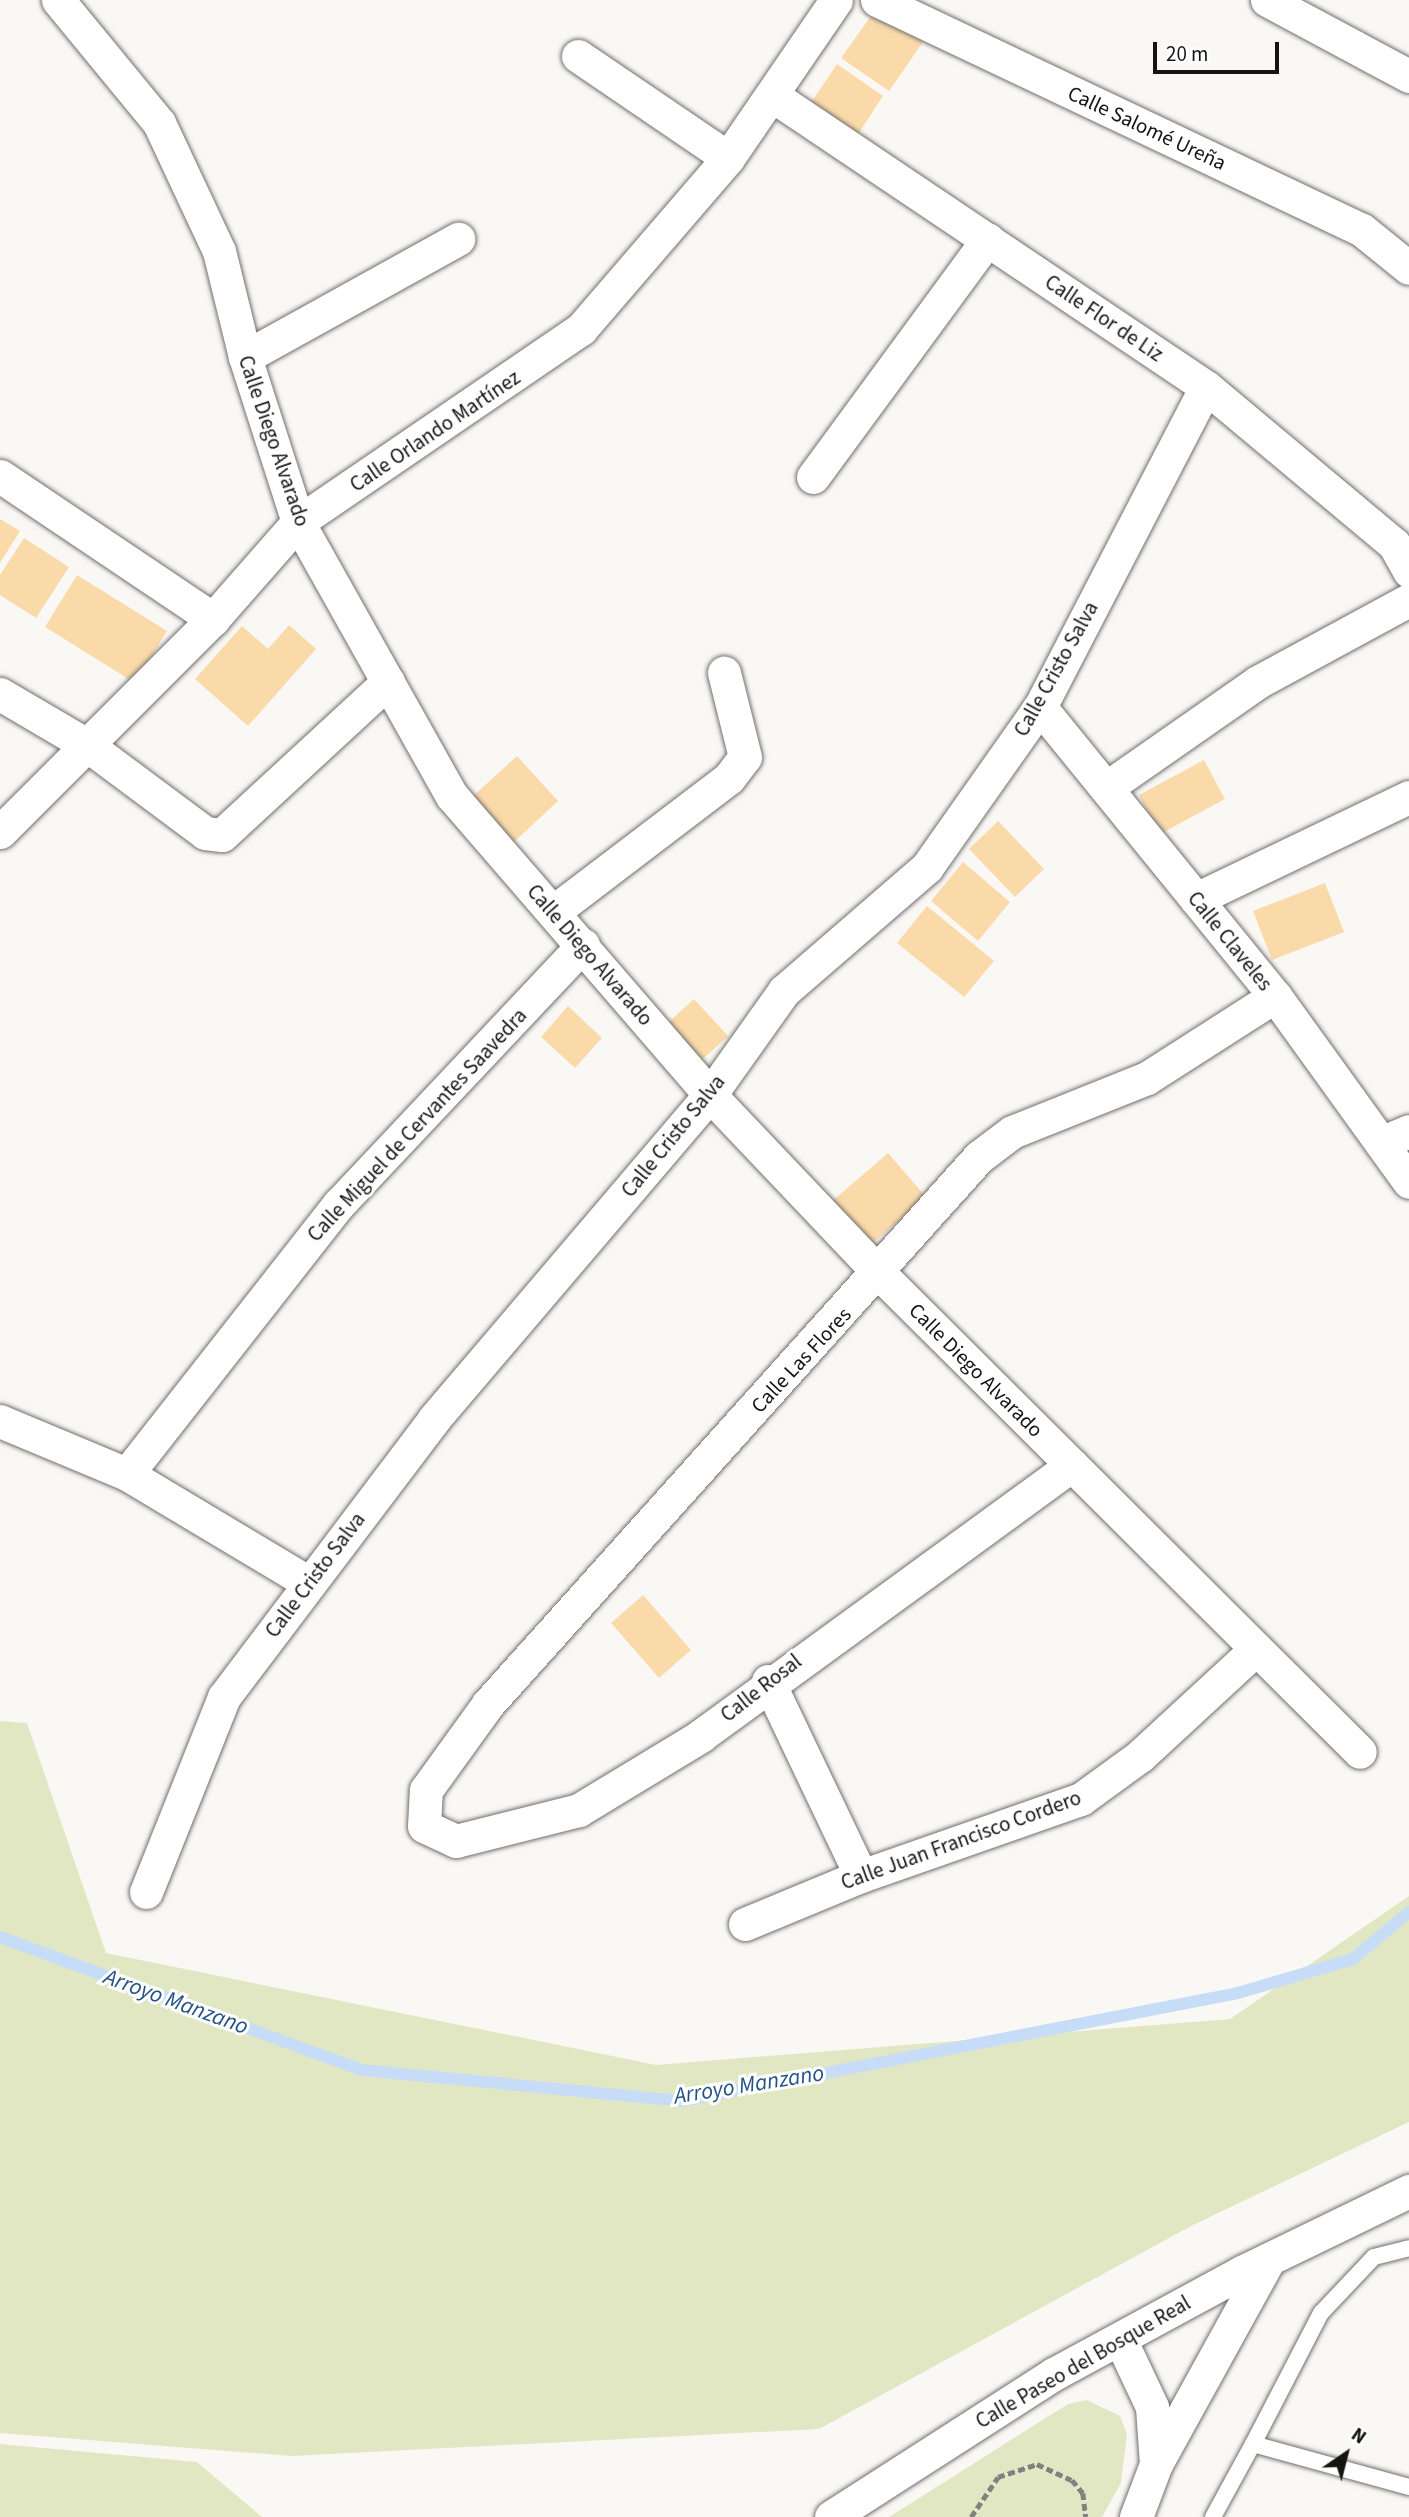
<!DOCTYPE html>
<html>
<head>
<meta charset="utf-8">
<style>
  body { margin:0 }
  #map { position:relative; width:1409px; height:2517px; overflow:hidden; background:#faf8f5; font-family:"Source Sans 3",sans-serif }
  div>[style] { position:absolute }
  [style*='--x'] { left:calc(var(--x)*1px); top:calc(var(--y)*1px); width:calc(var(--w)*1px); rotate:calc(var(--a)*1deg) }
  .green>* { inset:0; background:#e2e7c3 }
  .stream>* { height:12px; margin:-6px; padding:0 6px; transform-origin:6px; border-radius:6px; background:#c7ddf7 }
  .building>* { inset:0; background:#fbdaaa }
  .path>* { height:4.5px; margin-top:-2.25px; transform-origin:0; background:repeating-linear-gradient(90deg,#82817f 0 7px,transparent 0 10.5px) }
  .roads { filter:drop-shadow(0 0 2px #716f6c) drop-shadow(0 0 2px #716f6c) }
  .lane>* { height:16px; margin:-8px; padding:0 8px; transform-origin:8px; border-radius:8px; background:#fff }
  .street>* { height:33px; margin:-16.5px; padding:0 16.5px; transform-origin:16.5px; border-radius:16.5px; background:#fff }
  span { translate:-50% -50%; white-space:nowrap; text-align:center; line-height:1.15; -webkit-text-stroke:6px #fff; paint-order:stroke }
  .street-label { font-size:21px; color:#141413 }
  .water-label { font-size:23px; color:#225287; font-style:italic }
  .north { position:absolute; left:1311px; top:2419px; width:70px; height:70px; -webkit-text-stroke:5px #fff; paint-order:stroke; rotate:35deg; font-size:19px; font-weight:700; line-height:28px; text-align:center; color:#141413 }
  .north::after { content:''; display:block; margin:auto; width:24px; height:32px; background:#141413; clip-path:polygon(50% 0,100% 100%,50% 72%,0 100%) }
  .scale { position:absolute; left:1153px; top:42px; width:126px; height:32px; box-sizing:border-box; border:4px solid #141413; border-top:0; padding-left:9px; font-size:21px; line-height:24px; white-space:nowrap; color:#141413; -webkit-text-stroke:5px #fff; paint-order:stroke }
</style>
</head>
<body>
<div id="map">
  <div class="green">
    <i style="clip-path:polygon(0 1721px,27px 1723px,106px 1953px,656px 2065px,1230px 2019px,1409px 1896px,1409px 2122px,1191px 2226px,819px 2429px,292px 2456px,0 2433px)"></i>
    <i style="clip-path:polygon(1087px 2400px,1120px 2416px,1127px 2434px,1121px 2483px,1102px 2517px,889px 2517px,1068px 2404px)"></i>
    <i style="clip-path:polygon(0 2444px,197px 2462px,262px 2517px,0 2517px)"></i>
  </div>
  <div class="stream">
    <i style="--x:0;--y:1937;--w:385;--a:20.2"></i>
    <i style="--x:361;--y:2070;--w:322;--a:5.5"></i>
    <i style="--x:682;--y:2101;--w:566;--a:-10.99"></i>
    <i style="--x:1238;--y:1993;--w:120;--a:-16.5"></i>
    <i style="--x:1353;--y:1959;--w:73;--a:-40"></i>
  </div>
  <div class="building">
    <i style="clip-path:polygon(876px 9px,923px 42px,889px 91px,841px 58px)"></i>
    <i style="clip-path:polygon(837px 64px,883px 96px,853px 142px,806px 110px)"></i>
    <i style="clip-path:polygon(0 519px,20px 531px,0 563px)"></i>
    <i style="clip-path:polygon(24px 538px,69px 567px,36px 618px,0 595px,0 575px)"></i>
    <i style="clip-path:polygon(77px 575px,167px 631px,135px 683px,45px 627px)"></i>
    <i style="clip-path:polygon(289px 625px,316px 649px,248px 726px,195px 679px,242px 626px,268px 649px)"></i>
    <i style="clip-path:polygon(517px 756px,558px 801px,514px 842px,472px 797px)"></i>
    <i style="clip-path:polygon(1204px 760px,1225px 799px,1160px 834px,1139px 795px)"></i>
    <i style="clip-path:polygon(998px 821px,1044px 869px,1015px 897px,969px 849px)"></i>
    <i style="clip-path:polygon(963px 862px,1010px 902px,978px 941px,931px 901px)"></i>
    <i style="clip-path:polygon(1325px 883px,1344px 932px,1272px 960px,1253px 911px)"></i>
    <i style="clip-path:polygon(927px 906px,994px 961px,964px 997px,897px 943px)"></i>
    <i style="clip-path:polygon(694px 999px,728px 1036px,693px 1068px,658px 1032px)"></i>
    <i style="clip-path:polygon(568px 1006px,602px 1038px,575px 1068px,541px 1037px)"></i>
    <i style="clip-path:polygon(888px 1153px,926px 1197px,868px 1247px,830px 1203px)"></i>
    <i style="clip-path:polygon(643px 1595px,691px 1650px,659px 1678px,611px 1623px)"></i>
  </div>
  <div class="path">
    <i style="--x:971;--y:2517;--w:48;--a:-56"></i>
    <i style="--x:998;--y:2477;--w:41;--a:-18.4"></i>
    <i style="--x:1037;--y:2464;--w:38;--a:25"></i>
    <i style="--x:1072;--y:2480;--w:17;--a:50"></i>
    <i style="--x:1083;--y:2493;--w:24;--a:83"></i>
  </div>
  <div class="roads">
    <div class="lane">
      <i style="--x:1253;--y:2444;--w:148;--a:-62.6"></i>
      <i style="--x:1321;--y:2313;--w:77;--a:-46.6"></i>
      <i style="--x:1374;--y:2257;--w:36;--a:-14"></i>
      <i style="--x:1213;--y:2517;--w:83;--a:-61.3"></i>
      <i style="--x:1253;--y:2444;--w:162;--a:15.4"></i>
    </div>
    <div class="street">
      <i style="--x:58;--y:0;--w:159;--a:50.6"></i>
      <i style="--x:159;--y:123;--w:141;--a:64.9"></i>
      <i style="--x:219;--y:251;--w:109;--a:76.2"></i>
      <i style="--x:245;--y:357;--w:173;--a:72.2"></i>
      <i style="--x:298;--y:522;--w:314;--a:60.7"></i>
      <i style="--x:452;--y:796;--w:395;--a:49.2"></i>
      <i style="--x:710;--y:1095;--w:247;--a:46.5"></i>
      <i style="--x:880;--y:1274;--w:677;--a:44.88"></i>
      <i style="--x:877;--y:0;--w:537;--a:25.37"></i>
      <i style="--x:1362;--y:230;--w:60;--a:39"></i>
      <i style="--x:1267;--y:0;--w:161;--a:28.2"></i>
      <i style="--x:578;--y:56;--w:181;--a:34.2"></i>
      <i style="--x:773;--y:96;--w:522;--a:33.9"></i>
      <i style="--x:1206;--y:387;--w:245;--a:39.9"></i>
      <i style="--x:1394;--y:544;--w:31;--a:61"></i>
      <i style="--x:245;--y:357;--w:244;--a:-29"></i>
      <i style="--x:0;--y:476;--w:257;--a:33.9"></i>
      <i style="--x:813;--y:477;--w:295;--a:-53.7"></i>
      <i style="--x:0;--y:694;--w:101;--a:30.4"></i>
      <i style="--x:87;--y:745;--w:147;--a:36.7"></i>
      <i style="--x:205;--y:833;--w:17;--a:7"></i>
      <i style="--x:222;--y:835;--w:226;--a:-42.7"></i>
      <i style="--x:1040;--y:707;--w:372;--a:50.9"></i>
      <i style="--x:1275;--y:996;--w:229;--a:54.2"></i>
      <i style="--x:1106;--y:788;--w:185;--a:-34.9"></i>
      <i style="--x:1258;--y:682;--w:172;--a:-28.5"></i>
      <i style="--x:0;--y:832;--w:301;--a:-45"></i>
      <i style="--x:213;--y:619;--w:129;--a:-48.8"></i>
      <i style="--x:298;--y:522;--w:343;--a:-34.3"></i>
      <i style="--x:581;--y:329;--w:225;--a:-49.3"></i>
      <i style="--x:728;--y:158;--w:191;--a:-55.6"></i>
      <i style="--x:1196;--y:899;--w:236;--a:-25.6"></i>
      <i style="--x:553;--y:912;--w:221;--a:-37.3"></i>
      <i style="--x:729;--y:778;--w:26;--a:-53"></i>
      <i style="--x:745;--y:757;--w:87;--a:-104"></i>
      <i style="--x:1381;--y:1143;--w:30;--a:-23"></i>
      <i style="--x:0;--y:1421;--w:138;--a:22.7"></i>
      <i style="--x:127;--y:1474;--w:212;--a:30.9"></i>
      <i style="--x:1072;--y:1465;--w:459;--a:143.9"></i>
      <i style="--x:701;--y:1736;--w:143;--a:148.8"></i>
      <i style="--x:579;--y:1810;--w:127;--a:165.9"></i>
      <i style="--x:456;--y:1841;--w:35;--a:-155"></i>
      <i style="--x:424;--y:1826;--w:36;--a:-87"></i>
      <i style="--x:426;--y:1790;--w:106;--a:-54.2"></i>
      <i style="--x:488;--y:1704;--w:735;--a:-48.09"></i>
      <i style="--x:979;--y:1157;--w:41;--a:-37.1"></i>
      <i style="--x:1012;--y:1132;--w:145;--a:-21.8"></i>
      <i style="--x:1147;--y:1078;--w:152;--a:-32.6"></i>
      <i style="--x:127;--y:1474;--w:343;--a:-51.9"></i>
      <i style="--x:339;--y:1204;--w:356;--a:-46.7"></i>
      <i style="--x:768;--y:1681;--w:216;--a:64.5"></i>
      <i style="--x:146;--y:1892;--w:210;--a:-68.2"></i>
      <i style="--x:224;--y:1697;--w:348;--a:-52.9"></i>
      <i style="--x:434;--y:1419;--w:426;--a:-49.6"></i>
      <i style="--x:710;--y:1095;--w:128;--a:-54.6"></i>
      <i style="--x:784;--y:991;--w:189;--a:-40.9"></i>
      <i style="--x:927;--y:867;--w:196;--a:-54.8"></i>
      <i style="--x:1040;--y:707;--w:360;--a:-62.6"></i>
      <i style="--x:745;--y:1924;--w:126;--a:-22.5"></i>
      <i style="--x:861;--y:1876;--w:233;--a:-19.3"></i>
      <i style="--x:1081;--y:1799;--w:73;--a:-36.1"></i>
      <i style="--x:1140;--y:1756;--w:158;--a:-42.7"></i>
      <i style="--x:1121;--y:2341;--w:73;--a:64.8"></i>
      <i style="--x:1152;--y:2407;--w:57;--a:86"></i>
      <i style="--x:1156;--y:2464;--w:57;--a:110.7"></i>
      <i style="--x:1156;--y:2464;--w:234;--a:-61.1"></i>
      <i style="--x:831;--y:2517;--w:265;--a:-32.7"></i>
      <i style="--x:1054;--y:2374;--w:214;--a:-28.5"></i>
      <i style="--x:1242;--y:2272;--w:186;--a:-25.9"></i>
    </div>
  </div>
  <div class="street-label">
    <span style="left:1147px;top:128px;rotate:25deg">Calle Salomé Ureña</span>
    <span style="left:1104px;top:318px;rotate:34deg">Calle Flor de Liz</span>
    <span style="left:435px;top:431px;rotate:-34deg">Calle Orlando Martínez</span>
    <span style="left:274px;top:441px;rotate:71deg">Calle Diego Alvarado</span>
    <span style="left:1056px;top:669px;rotate:-61deg">Calle Cristo Salva</span>
    <span style="left:1230px;top:941px;rotate:51deg">Calle Claveles</span>
    <span style="left:590px;top:955px;rotate:49deg">Calle Diego Alvarado</span>
    <span style="left:417px;top:1125px;rotate:-47deg">Calle Miguel de Cervantes Saavedra</span>
    <span style="left:673px;top:1136px;rotate:-51deg">Calle Cristo Salva</span>
    <span style="left:801px;top:1360px;rotate:-47deg">Calle Las Flores</span>
    <span style="left:976px;top:1370px;rotate:45deg">Calle Diego Alvarado</span>
    <span style="left:315px;top:1575px;rotate:-53deg">Calle Cristo Salva</span>
    <span style="left:761px;top:1688px;rotate:-38deg">Calle Rosal</span>
    <span style="left:961px;top:1840px;rotate:-20deg">Calle Juan Francisco Cordero</span>
    <span style="left:1083px;top:2362px;rotate:-30deg">Calle Paseo del Bosque Real</span>
  </div>
  <div class="water-label">
    <span style="left:176px;top:2002px;rotate:20deg">Arroyo Manzano</span>
    <span style="left:749px;top:2085px;rotate:-9deg">Arroyo Manzano</span>
  </div>
  <div class="north">N</div>
  <div class="scale">20 m</div>
</div>
</body>
</html>
